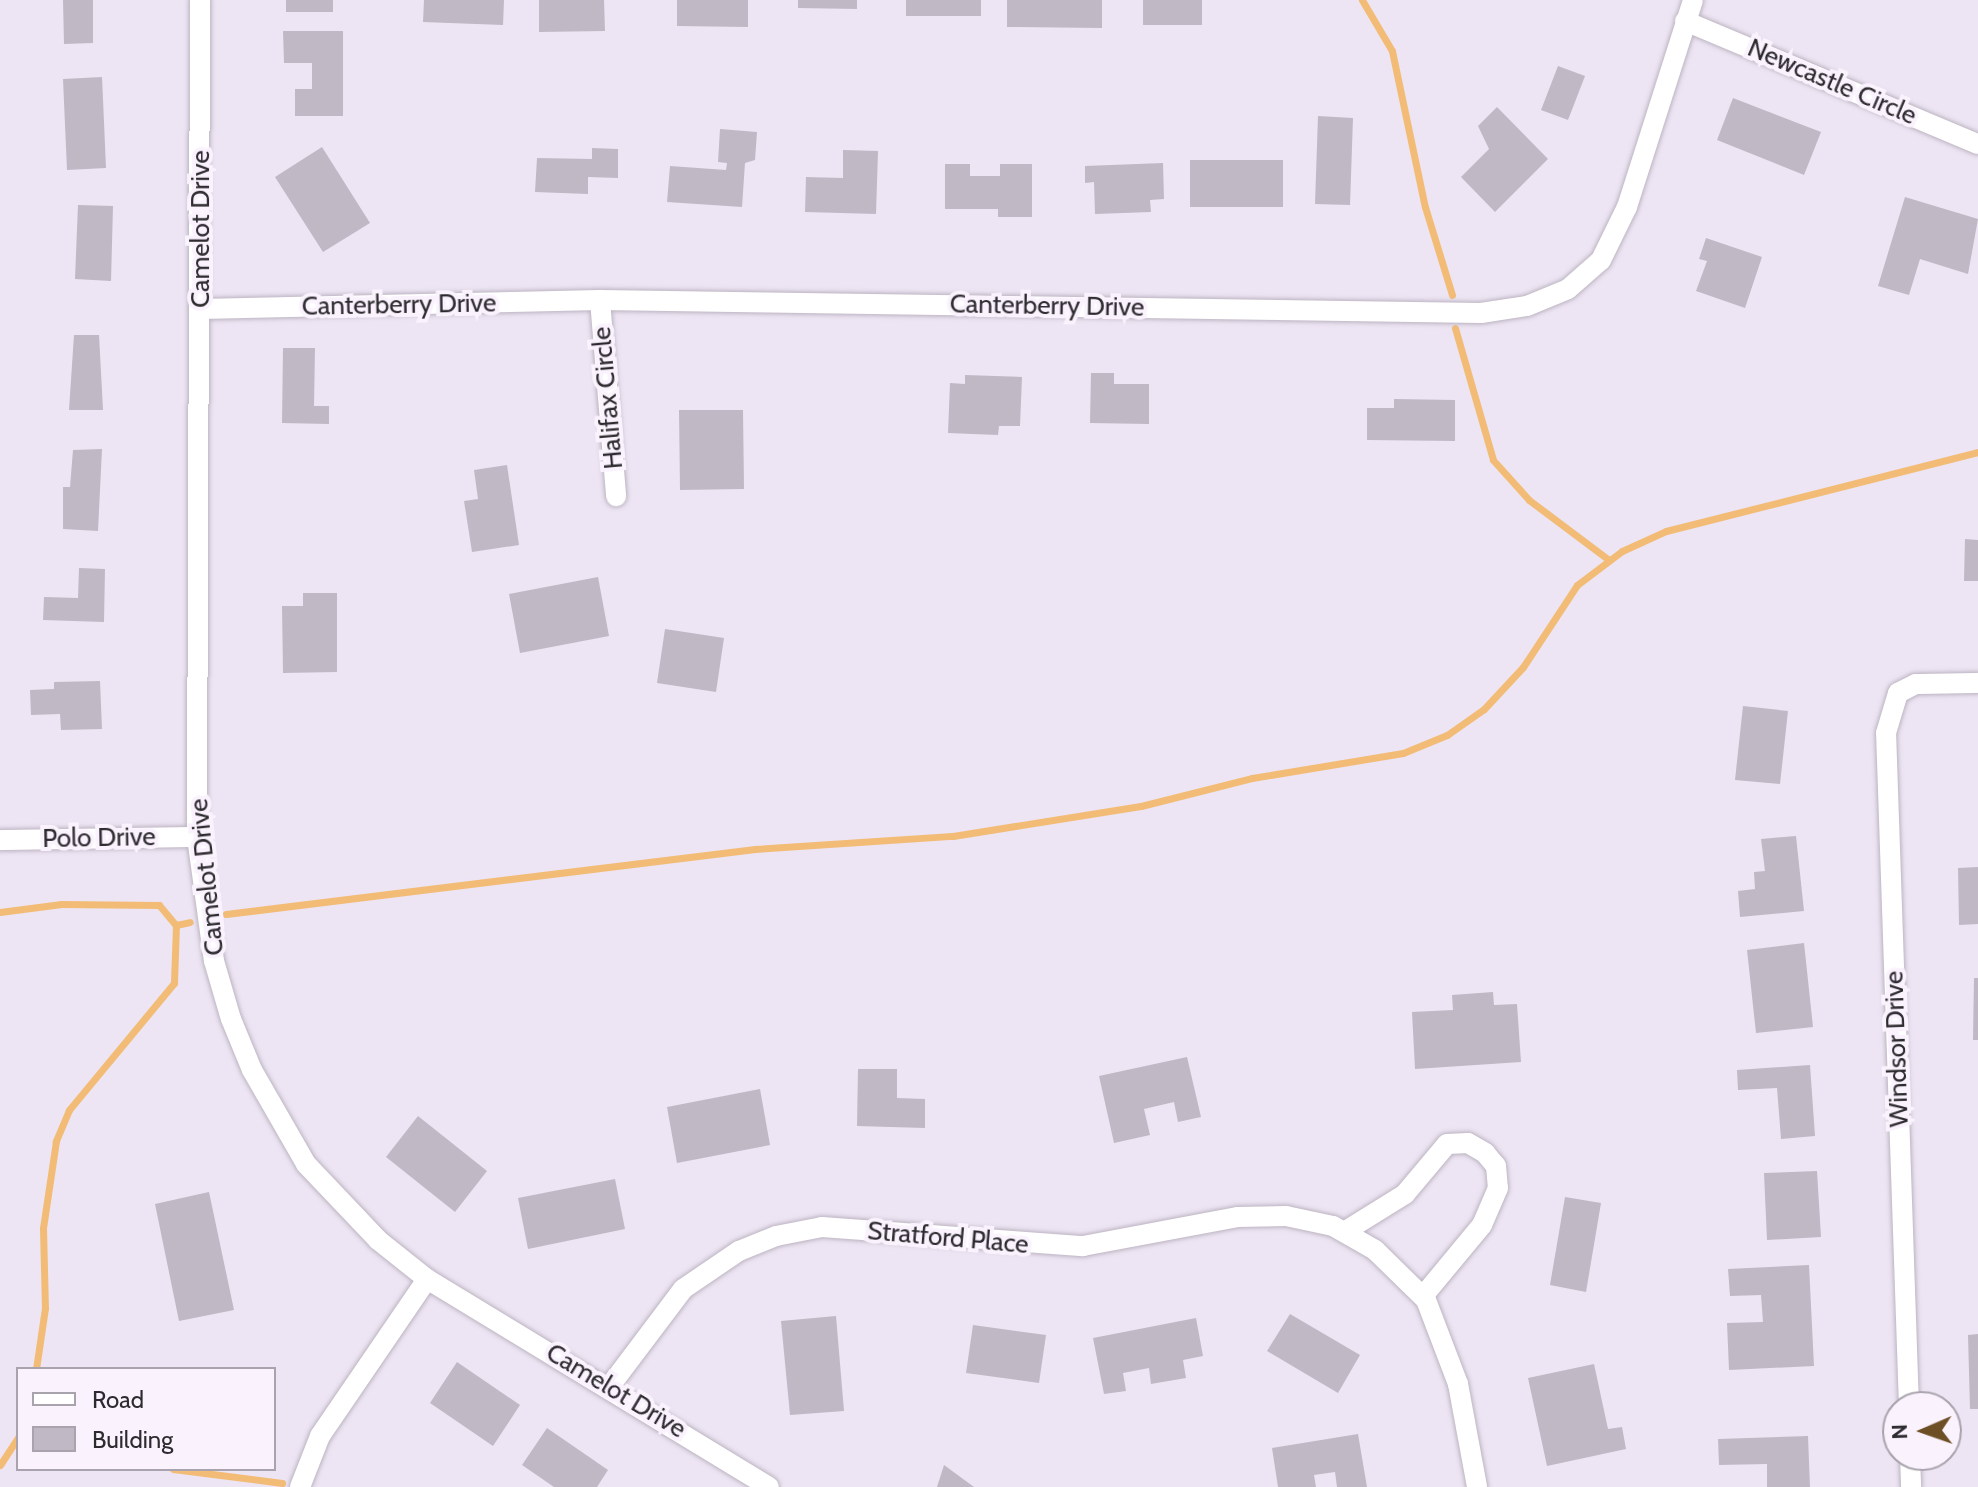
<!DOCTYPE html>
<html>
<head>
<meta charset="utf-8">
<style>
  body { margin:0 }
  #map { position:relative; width:1978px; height:1487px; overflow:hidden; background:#ede5f3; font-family:Cabin,sans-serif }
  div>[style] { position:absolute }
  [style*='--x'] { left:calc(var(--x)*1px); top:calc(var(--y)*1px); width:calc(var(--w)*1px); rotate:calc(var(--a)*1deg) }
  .stream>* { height:7px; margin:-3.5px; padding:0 3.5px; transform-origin:3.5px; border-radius:3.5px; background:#f2bc76 }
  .building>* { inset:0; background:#c0b8c5 }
  .roads { filter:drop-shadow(0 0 2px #bdb4c2) drop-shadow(0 0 2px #bdb4c2) }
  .street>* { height:20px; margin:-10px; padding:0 10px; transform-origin:10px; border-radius:10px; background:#fff }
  span { translate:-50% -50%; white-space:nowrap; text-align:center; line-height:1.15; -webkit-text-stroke:8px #faf3fe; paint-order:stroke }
  .street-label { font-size:26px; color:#2e2b30 }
  .legend { position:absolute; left:16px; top:1367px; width:260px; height:104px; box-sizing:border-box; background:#faf3fe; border:2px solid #a8a3ac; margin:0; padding:10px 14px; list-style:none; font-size:24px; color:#2e2b30 }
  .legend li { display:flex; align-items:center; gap:16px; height:40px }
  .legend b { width:40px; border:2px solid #a8a3ac }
  .north { position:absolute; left:1882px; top:1391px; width:80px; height:80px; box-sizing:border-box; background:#faf3fe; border:2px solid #a8a3ac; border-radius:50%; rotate:268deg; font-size:22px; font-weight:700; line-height:32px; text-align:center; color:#2e2b30 }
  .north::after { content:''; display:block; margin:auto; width:28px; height:36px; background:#6e4f25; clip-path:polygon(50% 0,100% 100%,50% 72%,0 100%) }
</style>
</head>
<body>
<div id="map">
  <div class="stream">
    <i style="--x:1362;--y:0;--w:59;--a:59.5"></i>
    <i style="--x:1392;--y:51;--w:159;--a:78.1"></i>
    <i style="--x:1425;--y:207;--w:92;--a:72.9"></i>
    <i style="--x:1455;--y:328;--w:137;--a:73.9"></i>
    <i style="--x:1493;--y:460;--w:54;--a:48"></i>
    <i style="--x:1529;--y:500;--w:100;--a:36.9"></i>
    <i style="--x:0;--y:912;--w:62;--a:-7.5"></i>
    <i style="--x:61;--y:904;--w:98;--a:0.6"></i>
    <i style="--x:159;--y:905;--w:26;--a:50"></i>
    <i style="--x:176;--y:925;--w:58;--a:92"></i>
    <i style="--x:174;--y:983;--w:165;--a:129.6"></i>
    <i style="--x:69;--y:1110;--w:34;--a:113"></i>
    <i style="--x:56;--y:1141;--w:88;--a:98.5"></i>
    <i style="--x:43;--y:1228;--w:80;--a:88.6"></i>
    <i style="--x:45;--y:1308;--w:62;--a:98.4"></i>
    <i style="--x:226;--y:914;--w:533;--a:-7.01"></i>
    <i style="--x:755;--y:849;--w:198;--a:-3.8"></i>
    <i style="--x:953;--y:836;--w:190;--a:-9.1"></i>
    <i style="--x:1141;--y:806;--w:114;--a:-14.2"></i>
    <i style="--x:1252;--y:778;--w:153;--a:-9.4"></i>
    <i style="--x:1403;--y:753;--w:48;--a:-22.2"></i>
    <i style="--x:1447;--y:735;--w:45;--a:-35.1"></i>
    <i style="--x:1484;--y:709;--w:57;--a:-47.1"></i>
    <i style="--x:1523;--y:667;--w:98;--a:-56.6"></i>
    <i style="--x:1577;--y:585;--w:56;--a:-37.1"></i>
    <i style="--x:1622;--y:551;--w:48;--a:-24.4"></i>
    <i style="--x:1666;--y:531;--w:322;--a:-14.2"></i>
    <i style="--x:176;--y:925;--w:14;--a:-12"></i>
    <i style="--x:0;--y:1465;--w:33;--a:-57"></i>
    <i style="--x:173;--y:1469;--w:110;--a:7.3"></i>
  </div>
  <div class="building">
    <i style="clip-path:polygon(63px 0,93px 0,93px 43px,64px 44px)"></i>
    <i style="clip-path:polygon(286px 0,333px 0,333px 12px,286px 12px)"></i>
    <i style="clip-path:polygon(424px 0,504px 0,503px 25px,423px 22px)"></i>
    <i style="clip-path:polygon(539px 0,604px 0,605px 31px,539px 32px)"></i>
    <i style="clip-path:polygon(677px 0,748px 0,748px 27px,677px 26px)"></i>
    <i style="clip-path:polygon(798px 0,857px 0,857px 9px,798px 8px)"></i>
    <i style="clip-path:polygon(906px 0,981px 0,981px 16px,906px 16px)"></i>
    <i style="clip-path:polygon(1007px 0,1102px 0,1102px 28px,1007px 27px)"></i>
    <i style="clip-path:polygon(1143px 0,1202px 0,1202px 25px,1143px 25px)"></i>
    <i style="clip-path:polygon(283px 31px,343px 31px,343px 116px,295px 116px,295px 89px,312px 89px,312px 63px,284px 63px)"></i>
    <i style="clip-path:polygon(1558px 66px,1585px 76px,1568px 120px,1541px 110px)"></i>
    <i style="clip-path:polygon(102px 77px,106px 168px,67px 170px,63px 79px)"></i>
    <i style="clip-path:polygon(1733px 98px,1821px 132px,1804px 175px,1717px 140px)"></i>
    <i style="clip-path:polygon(1497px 107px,1548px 159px,1495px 212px,1461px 177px,1489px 149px,1478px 126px)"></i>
    <i style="clip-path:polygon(1318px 116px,1353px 118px,1350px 205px,1315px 204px)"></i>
    <i style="clip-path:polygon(720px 129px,757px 132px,755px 160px,745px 163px,742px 207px,667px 202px,670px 166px,726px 170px,727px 163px,718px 162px)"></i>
    <i style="clip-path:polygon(322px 147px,370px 223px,323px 252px,275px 177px)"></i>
    <i style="clip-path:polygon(592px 148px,618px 149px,618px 178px,588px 177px,588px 194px,535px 192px,537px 158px,592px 159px)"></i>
    <i style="clip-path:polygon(843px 150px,878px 151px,876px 214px,805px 212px,806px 177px,843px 178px)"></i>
    <i style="clip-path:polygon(1190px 160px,1283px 160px,1283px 207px,1190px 207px)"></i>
    <i style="clip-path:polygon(1163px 163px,1164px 199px,1150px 200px,1151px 212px,1095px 214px,1094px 182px,1085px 183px,1085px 166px)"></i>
    <i style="clip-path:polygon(945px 164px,970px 164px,970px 176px,1000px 176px,1000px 164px,1032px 164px,1032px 217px,998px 217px,998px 209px,945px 209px)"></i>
    <i style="clip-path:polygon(1905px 197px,1978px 219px,1968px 274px,1920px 259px,1909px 295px,1878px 286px)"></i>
    <i style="clip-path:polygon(78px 205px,113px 206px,111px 281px,75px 279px)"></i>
    <i style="clip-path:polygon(1706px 238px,1762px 257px,1745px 308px,1696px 291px,1707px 261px,1699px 259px)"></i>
    <i style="clip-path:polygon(74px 335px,99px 335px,103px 410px,69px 410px)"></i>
    <i style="clip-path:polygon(283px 348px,315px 348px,314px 406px,329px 406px,329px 424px,282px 423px)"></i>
    <i style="clip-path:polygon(1091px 373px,1114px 373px,1114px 384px,1149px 384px,1149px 424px,1090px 423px)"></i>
    <i style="clip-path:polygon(965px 375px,1022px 377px,1020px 426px,999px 426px,998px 435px,948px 433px,950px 383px,965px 384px)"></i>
    <i style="clip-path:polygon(1394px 399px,1455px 400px,1455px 441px,1367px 440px,1367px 408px,1394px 408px)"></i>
    <i style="clip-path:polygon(679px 410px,743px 410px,744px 489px,680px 490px)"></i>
    <i style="clip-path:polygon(102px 449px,98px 531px,63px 529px,63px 487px,70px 487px,73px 450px)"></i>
    <i style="clip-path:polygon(507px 465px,519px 545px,472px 552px,464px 501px,478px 499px,474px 470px)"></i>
    <i style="clip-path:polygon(1965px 539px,1978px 540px,1978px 581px,1964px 581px)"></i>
    <i style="clip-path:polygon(79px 568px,105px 569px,104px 622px,43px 620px,44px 597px,78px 598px)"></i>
    <i style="clip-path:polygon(598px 577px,609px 636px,520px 653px,509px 594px)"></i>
    <i style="clip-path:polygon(303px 593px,337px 593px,337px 672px,283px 673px,282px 606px,303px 606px)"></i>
    <i style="clip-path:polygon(665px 629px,724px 638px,716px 692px,657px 683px)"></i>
    <i style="clip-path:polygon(100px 681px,102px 729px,61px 730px,60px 714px,31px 715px,30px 690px,54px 689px,54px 682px)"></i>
    <i style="clip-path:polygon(1743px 706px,1788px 711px,1780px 784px,1735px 780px)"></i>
    <i style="clip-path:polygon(1796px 836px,1804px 911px,1740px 917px,1738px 891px,1755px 889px,1754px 872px,1765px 871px,1761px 839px)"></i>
    <i style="clip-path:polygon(1978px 867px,1978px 924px,1959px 925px,1958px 868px)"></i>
    <i style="clip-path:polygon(1804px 943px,1813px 1027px,1756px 1033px,1747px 950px)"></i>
    <i style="clip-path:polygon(1974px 978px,1978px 978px,1978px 1040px,1973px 1040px)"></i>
    <i style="clip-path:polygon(1493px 992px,1494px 1005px,1517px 1004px,1521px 1062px,1415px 1069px,1412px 1012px,1453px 1010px,1452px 995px)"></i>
    <i style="clip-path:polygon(1187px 1057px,1201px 1117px,1178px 1122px,1174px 1102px,1144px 1109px,1150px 1135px,1114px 1143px,1099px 1076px)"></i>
    <i style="clip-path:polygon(1810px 1065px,1815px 1136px,1781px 1139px,1777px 1088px,1738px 1090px,1737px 1070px)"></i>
    <i style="clip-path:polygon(858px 1069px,897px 1069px,897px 1098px,925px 1099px,925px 1128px,857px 1126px)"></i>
    <i style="clip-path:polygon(760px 1089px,770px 1145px,677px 1163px,667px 1107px)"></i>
    <i style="clip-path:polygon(418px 1116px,487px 1171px,455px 1212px,386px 1157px)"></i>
    <i style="clip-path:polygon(1817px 1171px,1821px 1237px,1767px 1240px,1764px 1173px)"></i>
    <i style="clip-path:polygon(615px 1179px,625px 1229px,528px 1249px,518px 1198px)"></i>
    <i style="clip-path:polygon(209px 1192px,234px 1310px,179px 1321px,155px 1204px)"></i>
    <i style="clip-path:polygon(1565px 1197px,1601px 1203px,1586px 1292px,1550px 1285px)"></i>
    <i style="clip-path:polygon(1809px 1265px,1814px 1366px,1729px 1370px,1727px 1323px,1763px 1322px,1761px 1295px,1730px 1296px,1728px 1269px)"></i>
    <i style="clip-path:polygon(1290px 1314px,1360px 1355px,1338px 1393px,1267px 1351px)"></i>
    <i style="clip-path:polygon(836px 1316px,844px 1411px,790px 1415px,781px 1321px)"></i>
    <i style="clip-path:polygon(1196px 1318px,1203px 1356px,1183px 1360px,1186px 1378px,1151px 1384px,1149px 1368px,1123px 1373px,1126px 1391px,1104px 1394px,1093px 1338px)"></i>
    <i style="clip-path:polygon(973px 1325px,1046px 1335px,1039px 1383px,966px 1373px)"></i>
    <i style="clip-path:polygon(1978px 1334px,1978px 1409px,1970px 1409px,1968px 1335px)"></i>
    <i style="clip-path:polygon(457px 1362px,520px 1405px,493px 1446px,430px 1403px)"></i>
    <i style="clip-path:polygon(1594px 1364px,1608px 1429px,1622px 1427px,1626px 1449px,1547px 1466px,1528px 1378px)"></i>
    <i style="clip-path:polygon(547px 1428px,608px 1470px,597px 1487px,554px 1487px,522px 1465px)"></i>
    <i style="clip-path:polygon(1358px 1434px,1367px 1487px,1337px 1487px,1335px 1472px,1314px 1475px,1316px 1487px,1278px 1487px,1272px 1448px)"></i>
    <i style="clip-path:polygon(1808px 1436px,1810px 1487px,1767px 1487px,1767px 1464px,1719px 1465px,1718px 1439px)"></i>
    <i style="clip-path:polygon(944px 1465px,974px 1487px,937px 1487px)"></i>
  </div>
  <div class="roads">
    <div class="street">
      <i style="--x:200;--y:0;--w:837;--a:90.21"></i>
      <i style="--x:197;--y:837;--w:125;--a:82.2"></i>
      <i style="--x:214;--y:961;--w:60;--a:73.7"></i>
      <i style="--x:231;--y:1019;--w:55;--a:67.6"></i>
      <i style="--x:252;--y:1070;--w:108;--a:60.1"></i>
      <i style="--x:306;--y:1164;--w:105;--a:46.5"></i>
      <i style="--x:378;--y:1240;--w:63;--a:38.5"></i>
      <i style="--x:427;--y:1279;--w:400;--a:31.3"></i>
      <i style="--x:1685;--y:21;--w:318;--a:22.8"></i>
      <i style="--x:600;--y:300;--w:197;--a:85.3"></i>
      <i style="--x:201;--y:309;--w:399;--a:-1.3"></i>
      <i style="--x:600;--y:300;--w:881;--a:0.85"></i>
      <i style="--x:1481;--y:313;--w:47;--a:-8.7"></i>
      <i style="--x:1527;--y:306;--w:44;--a:-22.5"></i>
      <i style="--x:1568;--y:289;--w:44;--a:-41.3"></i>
      <i style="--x:1601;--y:260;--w:59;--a:-63.9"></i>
      <i style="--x:1627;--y:207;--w:217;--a:-72.3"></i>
      <i style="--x:0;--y:840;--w:197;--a:-0.9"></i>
      <i style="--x:1344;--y:1232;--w:72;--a:-31.9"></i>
      <i style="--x:1405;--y:1194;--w:65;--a:-50"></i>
      <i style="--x:1447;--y:1144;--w:21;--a:-3"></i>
      <i style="--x:1468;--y:1143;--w:20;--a:30"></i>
      <i style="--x:1485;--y:1153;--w:17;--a:50"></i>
      <i style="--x:1496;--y:1166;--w:22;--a:85"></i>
      <i style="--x:1498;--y:1188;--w:40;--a:113.4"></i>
      <i style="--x:1482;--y:1225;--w:92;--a:129.7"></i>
      <i style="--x:610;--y:1386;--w:121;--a:-53"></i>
      <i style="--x:683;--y:1289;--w:68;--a:-34.2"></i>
      <i style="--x:739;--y:1251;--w:40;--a:-22"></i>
      <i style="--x:776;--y:1236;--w:47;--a:-11.1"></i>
      <i style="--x:822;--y:1227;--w:262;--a:4.2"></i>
      <i style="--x:1083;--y:1246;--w:158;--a:-10.6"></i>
      <i style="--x:1238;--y:1217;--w:48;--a:-1.2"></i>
      <i style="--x:1286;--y:1216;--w:48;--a:12"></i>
      <i style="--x:1333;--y:1226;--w:48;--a:29.7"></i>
      <i style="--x:1375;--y:1250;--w:71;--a:44.4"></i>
      <i style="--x:1426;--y:1300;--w:90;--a:69.1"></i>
      <i style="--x:1458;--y:1384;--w:105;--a:79.5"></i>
      <i style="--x:1909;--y:1407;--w:674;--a:-91.95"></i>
      <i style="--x:1886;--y:733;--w:42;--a:-73.3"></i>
      <i style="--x:1898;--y:693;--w:20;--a:-27"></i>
      <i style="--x:1916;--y:684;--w:62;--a:-0.9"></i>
      <i style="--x:1910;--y:1455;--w:32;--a:88"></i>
      <i style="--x:300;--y:1487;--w:55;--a:-68.6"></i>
      <i style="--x:320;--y:1436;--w:190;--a:-55.7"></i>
    </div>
  </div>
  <div class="street-label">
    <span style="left:1832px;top:82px;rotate:23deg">Newcastle Circle</span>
    <span style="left:201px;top:229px;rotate:-90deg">Camelot Drive</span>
    <span style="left:399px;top:305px;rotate:-1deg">Canterberry Drive</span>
    <span style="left:1047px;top:306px;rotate:1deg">Canterberry Drive</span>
    <span style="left:608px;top:398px;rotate:-95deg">Halifax Circle</span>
    <span style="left:99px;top:838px;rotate:-1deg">Polo Drive</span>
    <span style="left:207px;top:877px;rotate:-96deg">Camelot Drive</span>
    <span style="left:1897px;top:1049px;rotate:-92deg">Windsor Drive</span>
    <span style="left:948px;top:1238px;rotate:5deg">Stratford Place</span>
    <span style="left:616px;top:1391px;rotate:31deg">Camelot Drive</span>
  </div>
  <ul class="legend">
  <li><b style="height:10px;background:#fff"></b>Road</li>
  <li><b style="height:22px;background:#c0b8c5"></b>Building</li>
  </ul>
  <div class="north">N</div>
</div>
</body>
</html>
